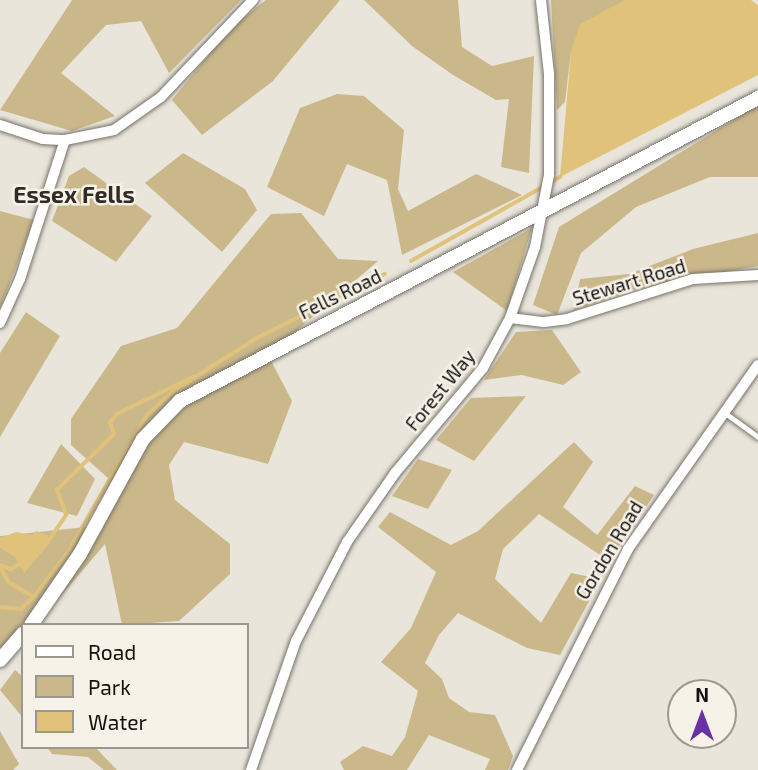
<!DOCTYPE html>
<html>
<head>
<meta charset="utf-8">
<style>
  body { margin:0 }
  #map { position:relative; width:758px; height:770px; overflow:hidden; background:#e9e5db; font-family:"Exo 2",sans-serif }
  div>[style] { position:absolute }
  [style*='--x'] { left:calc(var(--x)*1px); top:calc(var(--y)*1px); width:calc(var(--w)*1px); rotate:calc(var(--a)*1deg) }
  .green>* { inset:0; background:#cbb88a }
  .water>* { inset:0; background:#e0c27b }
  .stream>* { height:3.5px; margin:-1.75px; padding:0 1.75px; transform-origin:1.75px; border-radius:1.75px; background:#e0c27b }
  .roads { filter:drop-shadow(0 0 2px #76736a) drop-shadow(0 0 2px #76736a) }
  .service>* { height:5px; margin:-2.5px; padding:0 2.5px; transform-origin:2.5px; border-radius:2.5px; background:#fff }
  .minor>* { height:10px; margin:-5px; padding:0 5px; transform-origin:5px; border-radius:5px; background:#fff }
  .tertiary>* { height:14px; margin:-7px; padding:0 7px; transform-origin:7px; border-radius:7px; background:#fff }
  span { translate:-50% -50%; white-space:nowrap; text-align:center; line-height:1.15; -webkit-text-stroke:5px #f6f2e8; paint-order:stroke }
  .street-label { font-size:19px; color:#12110e }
  .quarter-label { font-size:23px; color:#2f2c25; font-weight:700 }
  .legend { position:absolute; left:21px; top:623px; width:228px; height:126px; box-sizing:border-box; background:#f6f2e8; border:2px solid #9b9891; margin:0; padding:9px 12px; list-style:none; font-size:21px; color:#12110e }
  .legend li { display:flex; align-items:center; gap:14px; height:35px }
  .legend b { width:35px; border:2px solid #9b9891 }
  .north { position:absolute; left:667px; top:679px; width:70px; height:70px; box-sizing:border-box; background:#f6f2e8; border:2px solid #9b9891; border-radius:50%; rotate:0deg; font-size:19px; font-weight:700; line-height:28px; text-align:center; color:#12110e }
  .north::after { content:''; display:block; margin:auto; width:24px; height:32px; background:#6a30a6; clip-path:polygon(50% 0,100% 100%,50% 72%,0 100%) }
</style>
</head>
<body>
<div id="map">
  <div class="green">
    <i style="clip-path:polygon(72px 0,241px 0,169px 73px,141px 21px,106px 25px,61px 73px,115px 116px,72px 131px,0 110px)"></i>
    <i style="clip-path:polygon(266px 0,340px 0,273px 81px,202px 135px,172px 100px,231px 28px)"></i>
    <i style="clip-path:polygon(364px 0,458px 0,462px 47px,492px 66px,534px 56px,529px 173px,501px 167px,509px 99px,496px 100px,453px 75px,412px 46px)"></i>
    <i style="clip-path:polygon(551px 0,625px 0,604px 13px,571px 52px,565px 102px,557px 110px)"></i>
    <i style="clip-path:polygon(337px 94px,364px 96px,404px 130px,398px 189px,408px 211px,476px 174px,522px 195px,402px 255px,387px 180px,347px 164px,324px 216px,267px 187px,300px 108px)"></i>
    <i style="clip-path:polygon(758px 105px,758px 177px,710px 177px,636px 207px,581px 253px,557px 315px,533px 305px,559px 227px)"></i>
    <i style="clip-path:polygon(183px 153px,245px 189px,257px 210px,222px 252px,145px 183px)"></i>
    <i style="clip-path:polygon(84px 167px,152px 216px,116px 262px,52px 221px,69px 176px)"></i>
    <i style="clip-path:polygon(0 211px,34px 220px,0 308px)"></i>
    <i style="clip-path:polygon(301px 213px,338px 259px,378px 261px,268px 355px,292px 401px,268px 464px,184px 442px,169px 465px,175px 500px,230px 544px,230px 574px,179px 621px,122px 625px,105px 544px,36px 625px,23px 625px,23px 641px,0 668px,0 536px,96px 526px,118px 487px,71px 445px,71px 419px,121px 346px,177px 328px,271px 214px)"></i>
    <i style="clip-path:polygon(532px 228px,507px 311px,453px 272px)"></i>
    <i style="clip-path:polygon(758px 233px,758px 266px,635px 289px,574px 310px,580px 279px,629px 274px,693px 249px)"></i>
    <i style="clip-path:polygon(26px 312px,60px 336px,0 437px,0 353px)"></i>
    <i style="clip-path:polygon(552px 330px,581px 372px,563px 385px,522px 375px,484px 380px,516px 332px)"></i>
    <i style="clip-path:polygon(526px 396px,474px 461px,436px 440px,471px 398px)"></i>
    <i style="clip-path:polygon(574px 442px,593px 462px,563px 507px,597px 535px,635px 486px,654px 495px,609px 561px,539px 514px,503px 549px,495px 579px,541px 623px,571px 573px,601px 579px,560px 655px,527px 648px,458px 613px,439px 635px,425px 663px,442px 679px,449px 698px,469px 712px,495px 715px,513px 756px,508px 770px,485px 770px,490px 759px,429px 735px,407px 770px,344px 770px,340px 762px,363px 746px,392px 756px,405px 737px,418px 691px,381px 662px,411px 628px,436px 572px,378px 527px,390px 512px,451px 545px,478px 531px)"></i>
    <i style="clip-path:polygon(61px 444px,95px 479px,77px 516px,27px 503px)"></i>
    <i style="clip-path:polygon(418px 459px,452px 470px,428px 509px,392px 496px)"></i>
    <i style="clip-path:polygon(15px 670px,23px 677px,23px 718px,0 690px)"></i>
    <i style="clip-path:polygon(0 731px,19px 764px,13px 770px,0 770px)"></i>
    <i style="clip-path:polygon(47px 747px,95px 747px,117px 770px,104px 770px,88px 757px,52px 754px)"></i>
  </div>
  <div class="water">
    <i style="clip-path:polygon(625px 0,751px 0,758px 5px,758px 75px,560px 177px,571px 52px,580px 24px)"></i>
    <i style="clip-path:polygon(36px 531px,48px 535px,50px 543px,24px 573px,15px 557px,0 548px,0 538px,16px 532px,32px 535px)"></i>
  </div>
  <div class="stream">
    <i style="--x:550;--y:183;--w:12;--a:-31"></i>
    <i style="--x:411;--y:261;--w:151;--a:-29.3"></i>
    <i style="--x:50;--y:539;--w:29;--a:-56"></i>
    <i style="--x:66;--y:515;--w:27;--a:-110"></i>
    <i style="--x:57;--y:490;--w:80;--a:-44.5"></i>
    <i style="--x:114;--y:434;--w:12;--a:-110"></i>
    <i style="--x:110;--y:423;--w:11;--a:-52"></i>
    <i style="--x:117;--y:414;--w:85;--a:-26"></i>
    <i style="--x:0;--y:565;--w:12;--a:20"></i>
    <i style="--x:11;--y:569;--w:8;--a:-30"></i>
    <i style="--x:0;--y:567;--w:17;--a:59"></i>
    <i style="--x:9;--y:582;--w:29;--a:31"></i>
    <i style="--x:34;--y:597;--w:56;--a:-52.9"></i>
    <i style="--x:68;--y:552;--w:158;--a:-60"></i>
    <i style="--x:147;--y:415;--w:38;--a:-42"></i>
    <i style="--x:175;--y:390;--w:95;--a:-32.5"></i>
    <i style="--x:255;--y:339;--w:145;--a:-26.6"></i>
    <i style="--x:0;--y:607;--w:21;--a:5"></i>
    <i style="--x:21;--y:609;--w:18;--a:-43"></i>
  </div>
  <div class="roads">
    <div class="service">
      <i style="--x:725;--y:413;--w:41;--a:36"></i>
    </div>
    <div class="minor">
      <i style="--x:0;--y:125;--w:45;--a:18"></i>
      <i style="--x:43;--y:139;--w:22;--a:3"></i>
      <i style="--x:65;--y:140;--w:50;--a:-11.5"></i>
      <i style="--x:114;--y:130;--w:57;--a:-35.1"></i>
      <i style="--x:161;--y:97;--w:134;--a:-46.5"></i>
      <i style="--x:510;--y:318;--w:34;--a:7"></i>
      <i style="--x:544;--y:322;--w:23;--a:-7"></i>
      <i style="--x:567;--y:319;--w:132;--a:-17.6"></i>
      <i style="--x:693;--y:279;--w:65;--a:-3.5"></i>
      <i style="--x:0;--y:323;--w:48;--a:-65.6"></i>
      <i style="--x:20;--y:279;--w:146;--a:-72.1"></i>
      <i style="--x:251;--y:770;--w:137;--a:-70.8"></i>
      <i style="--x:296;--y:641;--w:111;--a:-62.7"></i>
      <i style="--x:347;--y:542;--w:84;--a:-55.2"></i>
      <i style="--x:395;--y:473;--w:137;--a:-50"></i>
      <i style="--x:483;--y:368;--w:57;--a:-61.6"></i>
      <i style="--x:510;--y:318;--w:75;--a:-70.6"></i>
      <i style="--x:535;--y:247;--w:73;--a:-79"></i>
      <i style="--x:549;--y:175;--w:101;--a:-90"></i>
      <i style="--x:549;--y:74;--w:74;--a:-96.2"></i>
      <i style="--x:517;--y:770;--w:247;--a:-63.3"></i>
      <i style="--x:628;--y:549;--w:225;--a:-54.8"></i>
    </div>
    <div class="tertiary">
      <i style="--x:31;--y:625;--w:86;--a:-55.4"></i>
      <i style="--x:80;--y:554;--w:131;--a:-61.3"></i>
      <i style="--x:143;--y:439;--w:53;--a:-45.8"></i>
      <i style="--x:180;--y:401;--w:653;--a:-27.66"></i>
      <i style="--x:0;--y:660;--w:35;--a:-49"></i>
    </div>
  </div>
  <div class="street-label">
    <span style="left:629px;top:282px;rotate:-17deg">Stewart Road</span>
    <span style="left:340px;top:294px;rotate:-26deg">Fells Road</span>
    <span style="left:440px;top:390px;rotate:-51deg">Forest Way</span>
    <span style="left:609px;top:550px;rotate:-59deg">Gordon Road</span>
  </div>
  <div class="quarter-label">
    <span style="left:74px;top:194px">Essex Fells</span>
  </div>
  <ul class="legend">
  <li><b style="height:9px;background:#fff"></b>Road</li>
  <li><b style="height:19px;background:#cbb88a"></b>Park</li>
  <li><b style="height:19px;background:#e0c27b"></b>Water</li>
  </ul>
  <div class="north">N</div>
</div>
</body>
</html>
